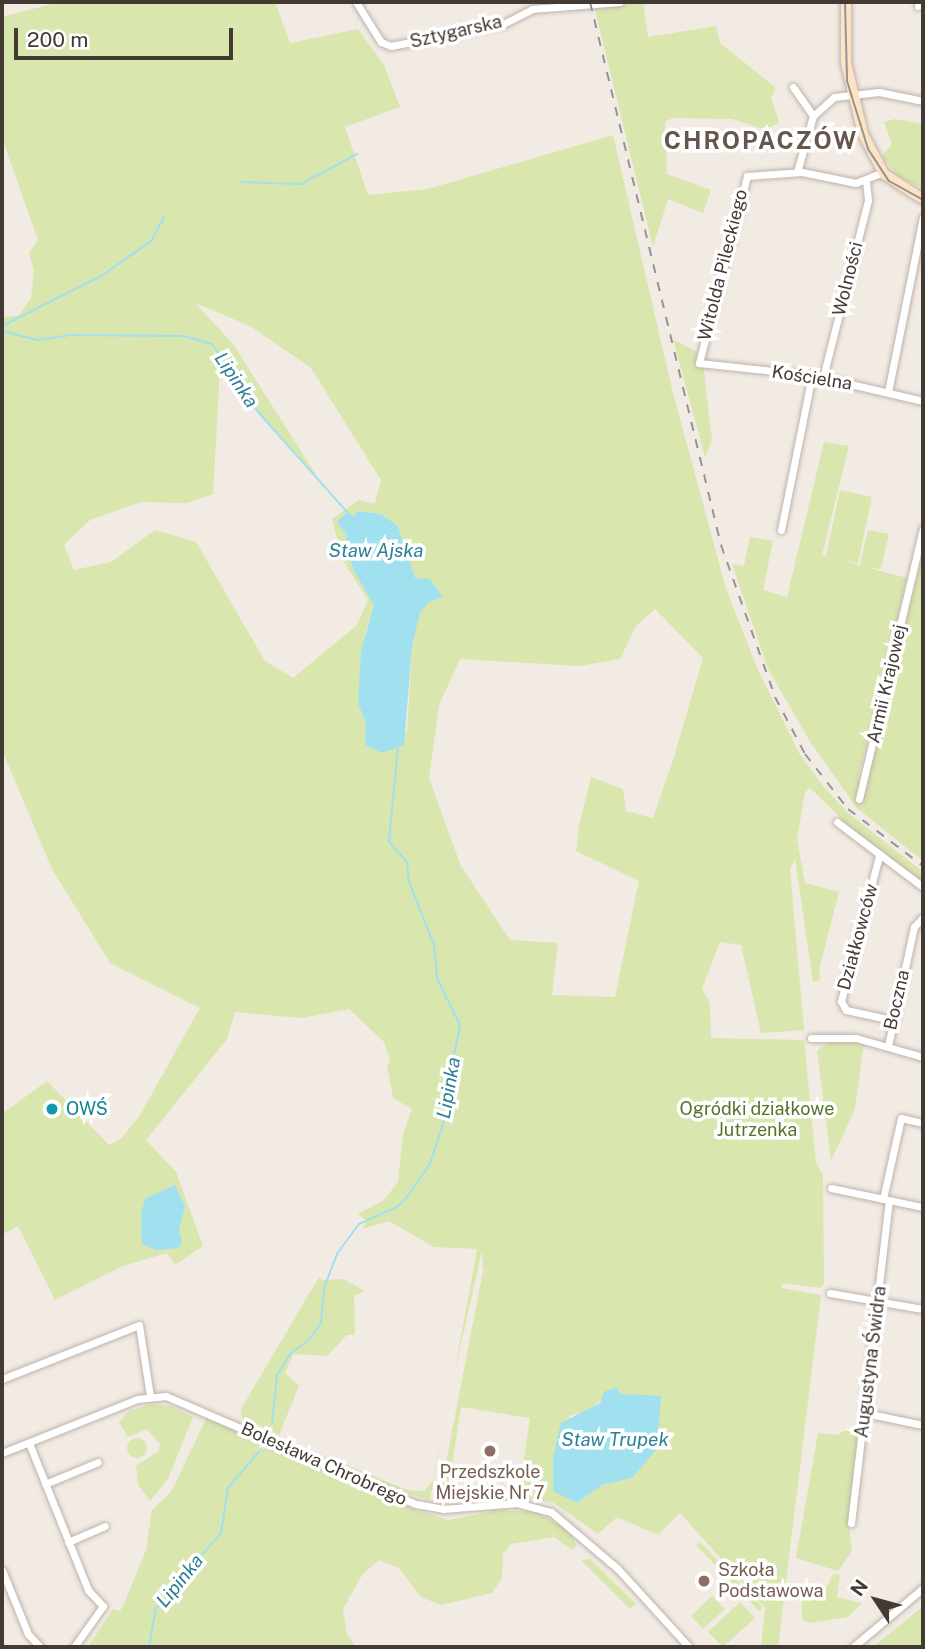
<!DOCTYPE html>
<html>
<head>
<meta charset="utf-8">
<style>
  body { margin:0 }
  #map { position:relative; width:925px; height:1649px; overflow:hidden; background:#f2ebe4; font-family:"Public Sans",sans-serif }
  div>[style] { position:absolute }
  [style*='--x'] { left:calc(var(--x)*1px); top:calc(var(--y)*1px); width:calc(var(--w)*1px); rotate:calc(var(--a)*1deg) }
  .green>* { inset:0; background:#d9e6ad }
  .round { border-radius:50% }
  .water>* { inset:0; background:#a1e0ee }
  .stream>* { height:2px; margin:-1px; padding:0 1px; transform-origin:1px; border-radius:1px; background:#a1e0ee }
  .roads { filter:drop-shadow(0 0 2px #c0b3aa) drop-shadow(0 0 2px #c0b3aa) }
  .street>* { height:7px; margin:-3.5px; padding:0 3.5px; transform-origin:3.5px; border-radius:3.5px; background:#fff }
  .secondary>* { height:10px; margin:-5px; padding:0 5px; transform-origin:5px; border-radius:5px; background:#fde2c3 }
  .tram>* { height:2px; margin:-1px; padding:0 1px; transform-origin:1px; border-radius:1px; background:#949494 }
  .rail>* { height:2px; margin-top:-1px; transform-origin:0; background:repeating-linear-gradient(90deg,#949494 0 9px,transparent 0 18px) }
  .dots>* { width:19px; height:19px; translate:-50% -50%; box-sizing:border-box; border:4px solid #fff; border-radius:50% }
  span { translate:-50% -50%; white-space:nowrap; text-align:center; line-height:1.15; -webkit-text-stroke:7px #fff; paint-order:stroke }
  .street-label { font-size:18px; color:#443a34 }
  .culture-label { font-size:18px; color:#0d838f }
  .left { translate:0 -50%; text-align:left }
  .park-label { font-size:18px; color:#567429 }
  .education-label { font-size:18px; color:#785e54 }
  .water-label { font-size:19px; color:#2b8096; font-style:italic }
  .district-label { font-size:24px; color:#66564c; font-weight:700; letter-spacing:2px }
  .frame { position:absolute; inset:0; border:4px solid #443a34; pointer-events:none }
  .north { position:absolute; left:841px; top:1565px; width:70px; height:70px; -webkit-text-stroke:5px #fff; paint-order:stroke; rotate:306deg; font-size:19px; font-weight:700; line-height:28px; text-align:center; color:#443a34 }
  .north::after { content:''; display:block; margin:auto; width:24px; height:32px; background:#443a34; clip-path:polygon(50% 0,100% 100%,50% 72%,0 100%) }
  .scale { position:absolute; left:14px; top:28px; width:219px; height:32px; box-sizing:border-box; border:4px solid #443a34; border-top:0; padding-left:9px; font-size:21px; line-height:24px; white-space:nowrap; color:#443a34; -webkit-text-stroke:5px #fff; paint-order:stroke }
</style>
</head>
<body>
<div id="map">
  <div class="green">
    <i style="clip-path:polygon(evenodd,59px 2px,275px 2px,290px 43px,358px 29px,384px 65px,400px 107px,345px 127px,368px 195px,428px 189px,613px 135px,672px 389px,726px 589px,758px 670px,799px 753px,823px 786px,847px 812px,923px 872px,923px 883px,857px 834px,810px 788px,805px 792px,797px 839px,805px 883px,839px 892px,819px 970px,820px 980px,813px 982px,795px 859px,790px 869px,804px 1030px,761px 1033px,741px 945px,720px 942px,702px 989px,710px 1003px,711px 1038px,804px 1040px,816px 1163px,823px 1175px,824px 1284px,820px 1288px,782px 1283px,781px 1288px,821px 1295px,778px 1647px,761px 1647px,765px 1608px,680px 1513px,658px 1535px,617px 1517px,598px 1534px,554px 1503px,512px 1495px,510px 1490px,519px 1491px,530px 1418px,461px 1407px,449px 1485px,503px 1490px,502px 1496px,439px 1499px,483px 1271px,498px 1274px,483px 1270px,482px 1251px,454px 1375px,477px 1249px,434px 1247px,389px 1221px,362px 1229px,367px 1221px,358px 1214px,384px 1200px,398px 1182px,403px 1134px,412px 1109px,393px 1098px,387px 1066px,390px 1060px,384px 1042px,349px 1009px,301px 1018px,235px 1012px,227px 1039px,146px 1140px,176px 1172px,203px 1246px,175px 1265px,167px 1253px,123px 1266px,55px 1300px,18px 1226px,2px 1235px,2px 1114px,47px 1081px,109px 1145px,121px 1139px,140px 1115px,200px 1008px,110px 963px,52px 869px,2px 750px,2px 317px,18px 316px,31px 298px,34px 270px,29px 253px,38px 240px,2px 138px,2px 17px,59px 2px,195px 303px,250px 326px,311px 368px,381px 480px,375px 504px,359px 500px,332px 519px,342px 559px,368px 600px,357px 625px,293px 678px,265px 661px,196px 542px,155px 530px,111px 562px,74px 570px,64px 545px,90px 520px,141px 502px,187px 503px,213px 494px,220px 370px,213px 349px,246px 398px,320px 481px,233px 344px,195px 303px,59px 2px,357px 511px,381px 514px,398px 526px,415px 579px,442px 597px,429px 602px,420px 613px,412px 647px,407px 733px,365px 745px,366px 723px,358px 704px,366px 630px,375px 605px,354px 571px,345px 547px,347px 536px,338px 520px,354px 516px,357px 511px,59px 2px,655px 609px,703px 658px,674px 757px,653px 818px,626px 811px,623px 789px,591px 777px,579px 826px,576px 851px,639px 881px,615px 997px,552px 995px,558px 943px,510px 940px,461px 866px,429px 778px,439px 705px,460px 659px,579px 666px,620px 659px,636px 626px,655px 609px,59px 2px,616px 1387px,621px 1394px,643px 1397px,632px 1478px,602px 1485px,577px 1503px,569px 1416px,588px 1411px,616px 1387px)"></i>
    <i style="clip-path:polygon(616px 2px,643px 2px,648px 37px,716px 26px,720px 43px,776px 88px,771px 98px,779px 122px,767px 130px,732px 119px,672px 118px,665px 122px,667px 174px,711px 190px,703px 213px,668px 199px,653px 247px,595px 10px)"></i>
    <i style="clip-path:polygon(895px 119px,923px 124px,923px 188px,900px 178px,882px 156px,892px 144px,884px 122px)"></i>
    <i style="clip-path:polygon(673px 339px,702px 355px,712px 440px,705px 457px)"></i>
    <i style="clip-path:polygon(824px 442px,849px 446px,822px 555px,826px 556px,840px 490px,872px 497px,858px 563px,845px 561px,860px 565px,868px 530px,889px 534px,881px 569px,869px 568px,907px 578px,858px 779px,867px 782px,923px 551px,923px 861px,857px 808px,811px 743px,768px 669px,732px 564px,744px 566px,750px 537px,773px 541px,763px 590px,787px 597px)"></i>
    <i style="clip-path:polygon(833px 1040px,864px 1042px,855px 1109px,831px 1161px,817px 1051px)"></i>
    <i style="clip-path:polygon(319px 1277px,322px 1280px,343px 1279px,365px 1291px,354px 1296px,355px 1335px,347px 1335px,327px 1356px,293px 1354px,285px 1373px,299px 1386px,279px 1435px,271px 1431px,273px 1425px,267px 1429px,242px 1418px,241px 1409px)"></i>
    <i style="clip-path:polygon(452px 1379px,430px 1500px,400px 1491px,307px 1449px,407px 1490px,424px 1491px,433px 1481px)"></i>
    <i style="clip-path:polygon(152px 1404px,171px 1406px,193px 1417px,168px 1479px,150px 1501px,138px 1485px,136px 1466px,159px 1451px,160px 1444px,147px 1429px,128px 1437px,119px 1422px,129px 1411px)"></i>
    <i style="clip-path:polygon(207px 1417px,259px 1440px,258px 1451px,268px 1447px,418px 1511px,449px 1520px,498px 1510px,536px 1512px,569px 1530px,577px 1546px,572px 1550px,554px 1537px,511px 1544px,503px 1554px,502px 1578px,492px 1593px,441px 1605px,421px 1597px,399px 1568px,379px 1560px,362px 1575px,343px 1609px,347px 1634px,356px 1647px,88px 1647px,113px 1609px,120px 1611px,124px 1604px,146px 1550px,152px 1510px,171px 1492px)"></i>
    <i style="clip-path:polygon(848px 1429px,860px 1431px,849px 1523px,852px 1551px,838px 1571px,796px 1558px,818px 1433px,837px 1435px)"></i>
    <i class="round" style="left:127px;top:1438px;width:20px;height:20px"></i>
    <i style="clip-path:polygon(700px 1542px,763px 1608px,759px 1611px,696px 1545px)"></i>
    <i style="clip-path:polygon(590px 1559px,636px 1604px,630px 1609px,581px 1560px)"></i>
    <i style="clip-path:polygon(833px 1574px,840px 1575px,837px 1597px,862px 1603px,848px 1617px,809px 1623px,802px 1619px,802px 1600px,827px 1587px)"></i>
    <i style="clip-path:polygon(712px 1596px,725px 1609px,703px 1629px,691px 1616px)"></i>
    <i style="clip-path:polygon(740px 1602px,755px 1618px,723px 1647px,708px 1632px)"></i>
    <i style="clip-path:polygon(923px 1606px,923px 1647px,873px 1647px,921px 1608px)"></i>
  </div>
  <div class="water">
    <i style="clip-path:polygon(357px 511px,381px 514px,398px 526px,415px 578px,430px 579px,443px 597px,429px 602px,420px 613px,412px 647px,404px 745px,382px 753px,365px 745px,366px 723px,358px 704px,361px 651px,374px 605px,354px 571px,345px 546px,347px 535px,337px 522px,347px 512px,354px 516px)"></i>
    <i style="clip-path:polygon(175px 1185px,185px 1206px,179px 1230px,182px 1241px,179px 1248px,155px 1250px,142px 1244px,141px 1212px,146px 1198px)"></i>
    <i style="clip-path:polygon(616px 1387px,621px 1394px,661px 1396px,657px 1449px,632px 1478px,602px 1485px,577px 1503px,553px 1491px,553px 1457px,561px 1423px,600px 1403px,604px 1392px)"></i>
  </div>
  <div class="stream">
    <i style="--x:242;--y:182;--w:59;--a:1.9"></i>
    <i style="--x:301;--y:184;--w:64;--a:-28.2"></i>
    <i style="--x:2;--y:326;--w:113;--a:-26.8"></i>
    <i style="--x:103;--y:275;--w:60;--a:-35.5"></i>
    <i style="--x:152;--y:240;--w:27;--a:-63"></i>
    <i style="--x:2;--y:331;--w:37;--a:14"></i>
    <i style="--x:38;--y:340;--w:31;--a:-9"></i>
    <i style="--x:69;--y:335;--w:115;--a:0.5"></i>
    <i style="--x:184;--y:336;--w:29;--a:16"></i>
    <i style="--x:212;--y:344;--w:82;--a:55.9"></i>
    <i style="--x:258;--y:412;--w:134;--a:48.3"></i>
    <i style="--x:272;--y:1424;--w:49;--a:-84.2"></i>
    <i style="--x:277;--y:1375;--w:26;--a:-58"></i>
    <i style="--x:291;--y:1353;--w:22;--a:-36"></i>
    <i style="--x:309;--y:1340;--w:21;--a:-55"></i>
    <i style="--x:321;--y:1323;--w:35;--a:-85"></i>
    <i style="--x:324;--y:1288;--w:36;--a:-69"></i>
    <i style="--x:337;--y:1254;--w:37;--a:-54"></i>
    <i style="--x:359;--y:1224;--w:42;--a:-24.1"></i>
    <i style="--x:397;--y:1207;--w:14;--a:-45"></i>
    <i style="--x:407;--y:1197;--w:40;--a:-55.1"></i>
    <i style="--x:430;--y:1164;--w:62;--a:-72.1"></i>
    <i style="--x:449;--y:1105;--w:20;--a:-93"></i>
    <i style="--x:448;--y:1085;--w:61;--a:-78.7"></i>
    <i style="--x:460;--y:1025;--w:52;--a:-116.1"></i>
    <i style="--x:437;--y:978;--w:33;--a:-95"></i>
    <i style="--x:434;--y:945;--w:68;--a:-111.6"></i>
    <i style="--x:409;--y:882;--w:20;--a:-96"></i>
    <i style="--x:407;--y:862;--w:28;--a:-131"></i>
    <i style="--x:389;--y:841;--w:93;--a:-84.5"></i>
    <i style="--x:149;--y:1647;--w:40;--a:-80"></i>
    <i style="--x:156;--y:1608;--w:99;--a:-49.1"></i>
    <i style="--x:221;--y:1533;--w:46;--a:-81.2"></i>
    <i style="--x:228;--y:1488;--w:51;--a:-49.8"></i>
  </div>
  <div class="roads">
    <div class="street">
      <i style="--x:356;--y:2;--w:47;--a:58"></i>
      <i style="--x:381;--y:42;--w:11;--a:22"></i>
      <i style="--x:391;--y:46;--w:114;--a:-11.1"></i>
      <i style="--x:503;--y:24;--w:33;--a:-27"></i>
      <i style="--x:532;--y:9;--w:88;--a:-4.5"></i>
      <i style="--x:918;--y:6;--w:4;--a:-76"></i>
      <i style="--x:793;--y:87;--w:35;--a:55"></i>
      <i style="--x:797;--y:172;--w:58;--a:-74.1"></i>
      <i style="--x:813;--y:116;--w:28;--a:-42"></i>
      <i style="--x:834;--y:97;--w:45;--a:-6.3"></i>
      <i style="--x:879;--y:92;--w:45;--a:11.6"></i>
      <i style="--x:883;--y:172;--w:29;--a:158"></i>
      <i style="--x:856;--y:183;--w:55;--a:-168.5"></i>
      <i style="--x:802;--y:172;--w:55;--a:175.8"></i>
      <i style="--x:747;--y:176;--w:193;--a:104.4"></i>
      <i style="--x:699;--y:363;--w:114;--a:6.1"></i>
      <i style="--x:812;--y:375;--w:114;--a:13.2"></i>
      <i style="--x:823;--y:377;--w:183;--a:-75.7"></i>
      <i style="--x:868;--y:200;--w:18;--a:-96"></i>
      <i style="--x:888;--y:392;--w:178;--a:-78.7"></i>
      <i style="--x:781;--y:530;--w:158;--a:-78.7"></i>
      <i style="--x:859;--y:799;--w:278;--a:-76.7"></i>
      <i style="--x:837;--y:822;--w:108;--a:37.1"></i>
      <i style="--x:879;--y:856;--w:150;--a:104.7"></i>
      <i style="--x:841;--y:1001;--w:10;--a:61"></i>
      <i style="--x:846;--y:1010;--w:47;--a:12.3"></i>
      <i style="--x:811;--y:1038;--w:45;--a:0"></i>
      <i style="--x:856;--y:1038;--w:70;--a:15.8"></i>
      <i style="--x:888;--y:1046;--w:122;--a:-77.7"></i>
      <i style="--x:914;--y:927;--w:13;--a:-48"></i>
      <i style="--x:831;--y:1188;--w:94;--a:11.7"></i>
      <i style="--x:883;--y:1199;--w:83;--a:-77.5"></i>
      <i style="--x:901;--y:1118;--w:23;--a:13"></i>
      <i style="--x:830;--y:1293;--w:94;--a:9.8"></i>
      <i style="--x:2;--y:1379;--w:147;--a:-21.5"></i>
      <i style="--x:139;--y:1325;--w:72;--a:81.2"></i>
      <i style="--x:865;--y:1413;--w:59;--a:11.7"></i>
      <i style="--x:29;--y:1443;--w:158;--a:68.1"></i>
      <i style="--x:88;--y:1590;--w:22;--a:47"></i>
      <i style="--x:103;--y:1606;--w:50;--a:125.3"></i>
      <i style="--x:2;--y:1453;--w:145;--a:-21.8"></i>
      <i style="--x:137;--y:1399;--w:29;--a:-6"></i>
      <i style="--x:166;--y:1396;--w:272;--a:23.4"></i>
      <i style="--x:416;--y:1504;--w:27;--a:10"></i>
      <i style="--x:443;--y:1509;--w:74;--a:-4.6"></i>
      <i style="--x:517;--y:1503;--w:35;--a:15"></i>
      <i style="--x:551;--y:1512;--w:88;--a:40.4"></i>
      <i style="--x:618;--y:1569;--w:105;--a:47.7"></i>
      <i style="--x:45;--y:1484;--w:57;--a:-22.5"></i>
      <i style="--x:851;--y:1523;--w:324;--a:-83.3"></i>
      <i style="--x:68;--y:1542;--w:40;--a:-23.4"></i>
      <i style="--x:2;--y:1570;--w:69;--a:67.9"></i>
      <i style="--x:28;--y:1634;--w:18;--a:47"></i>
      <i style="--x:853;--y:1647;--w:92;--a:-40.1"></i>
    </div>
    <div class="secondary">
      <i style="--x:846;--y:2;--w:61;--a:90"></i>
      <i style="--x:846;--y:63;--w:73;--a:76.5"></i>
      <i style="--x:863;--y:134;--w:45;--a:62.3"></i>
      <i style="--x:884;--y:174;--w:46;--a:32.7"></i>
    </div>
  </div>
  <div class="tram">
    <i style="--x:845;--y:2;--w:79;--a:88.5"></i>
    <i style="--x:847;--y:81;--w:71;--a:72.8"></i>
    <i style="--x:868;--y:149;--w:38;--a:57"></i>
    <i style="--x:889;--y:181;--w:39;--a:29"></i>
  </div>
  <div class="rail">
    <i style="--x:590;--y:2;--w:559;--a:76.44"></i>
    <i style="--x:721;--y:545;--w:161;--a:70.4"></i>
    <i style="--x:775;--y:697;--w:64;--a:62.2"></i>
    <i style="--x:805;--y:754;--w:70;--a:52"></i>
    <i style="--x:848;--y:809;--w:94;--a:37.2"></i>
  </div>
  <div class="dots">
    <i style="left:52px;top:1109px;background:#0f9aa8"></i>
    <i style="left:490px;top:1451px;background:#8d6e63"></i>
    <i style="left:704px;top:1581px;background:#8d6e63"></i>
  </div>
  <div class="street-label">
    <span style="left:456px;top:32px;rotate:-13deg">Sztygarska</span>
    <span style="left:723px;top:265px;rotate:-76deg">Witolda Pileckiego</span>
    <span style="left:848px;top:279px;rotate:-76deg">Wolności</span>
    <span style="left:812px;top:378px;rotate:9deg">Kościelna</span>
    <span style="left:887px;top:684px;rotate:-77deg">Armii Krajowej</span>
    <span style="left:858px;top:937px;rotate:-75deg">Działkowców</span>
    <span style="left:897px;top:1000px;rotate:-77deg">Boczna</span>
    <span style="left:871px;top:1362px;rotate:-83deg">Augustyna Świdra</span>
    <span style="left:324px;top:1464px;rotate:24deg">Bolesława Chrobrego</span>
  </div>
  <div class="culture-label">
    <span class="left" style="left:66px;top:1109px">OWŚ</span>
  </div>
  <div class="park-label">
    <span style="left:757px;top:1120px">Ogródki działkowe<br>Jutrzenka</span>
  </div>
  <div class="education-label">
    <span style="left:490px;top:1483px">Przedszkole<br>Miejskie Nr 7</span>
    <span class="left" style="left:718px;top:1581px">Szkoła<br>Podstawowa</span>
  </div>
  <div class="water-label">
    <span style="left:236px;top:380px;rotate:56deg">Lipinka</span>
    <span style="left:376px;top:551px">Staw Ajska</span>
    <span style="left:449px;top:1088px;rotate:-80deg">Lipinka</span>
    <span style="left:615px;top:1440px">Staw Trupek</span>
    <span style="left:180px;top:1581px;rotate:-51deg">Lipinka</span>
  </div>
  <div class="district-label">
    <span style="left:761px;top:141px">CHROPACZÓW</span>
  </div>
  <div class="frame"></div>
  <div class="north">N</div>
  <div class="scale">200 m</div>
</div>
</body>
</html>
